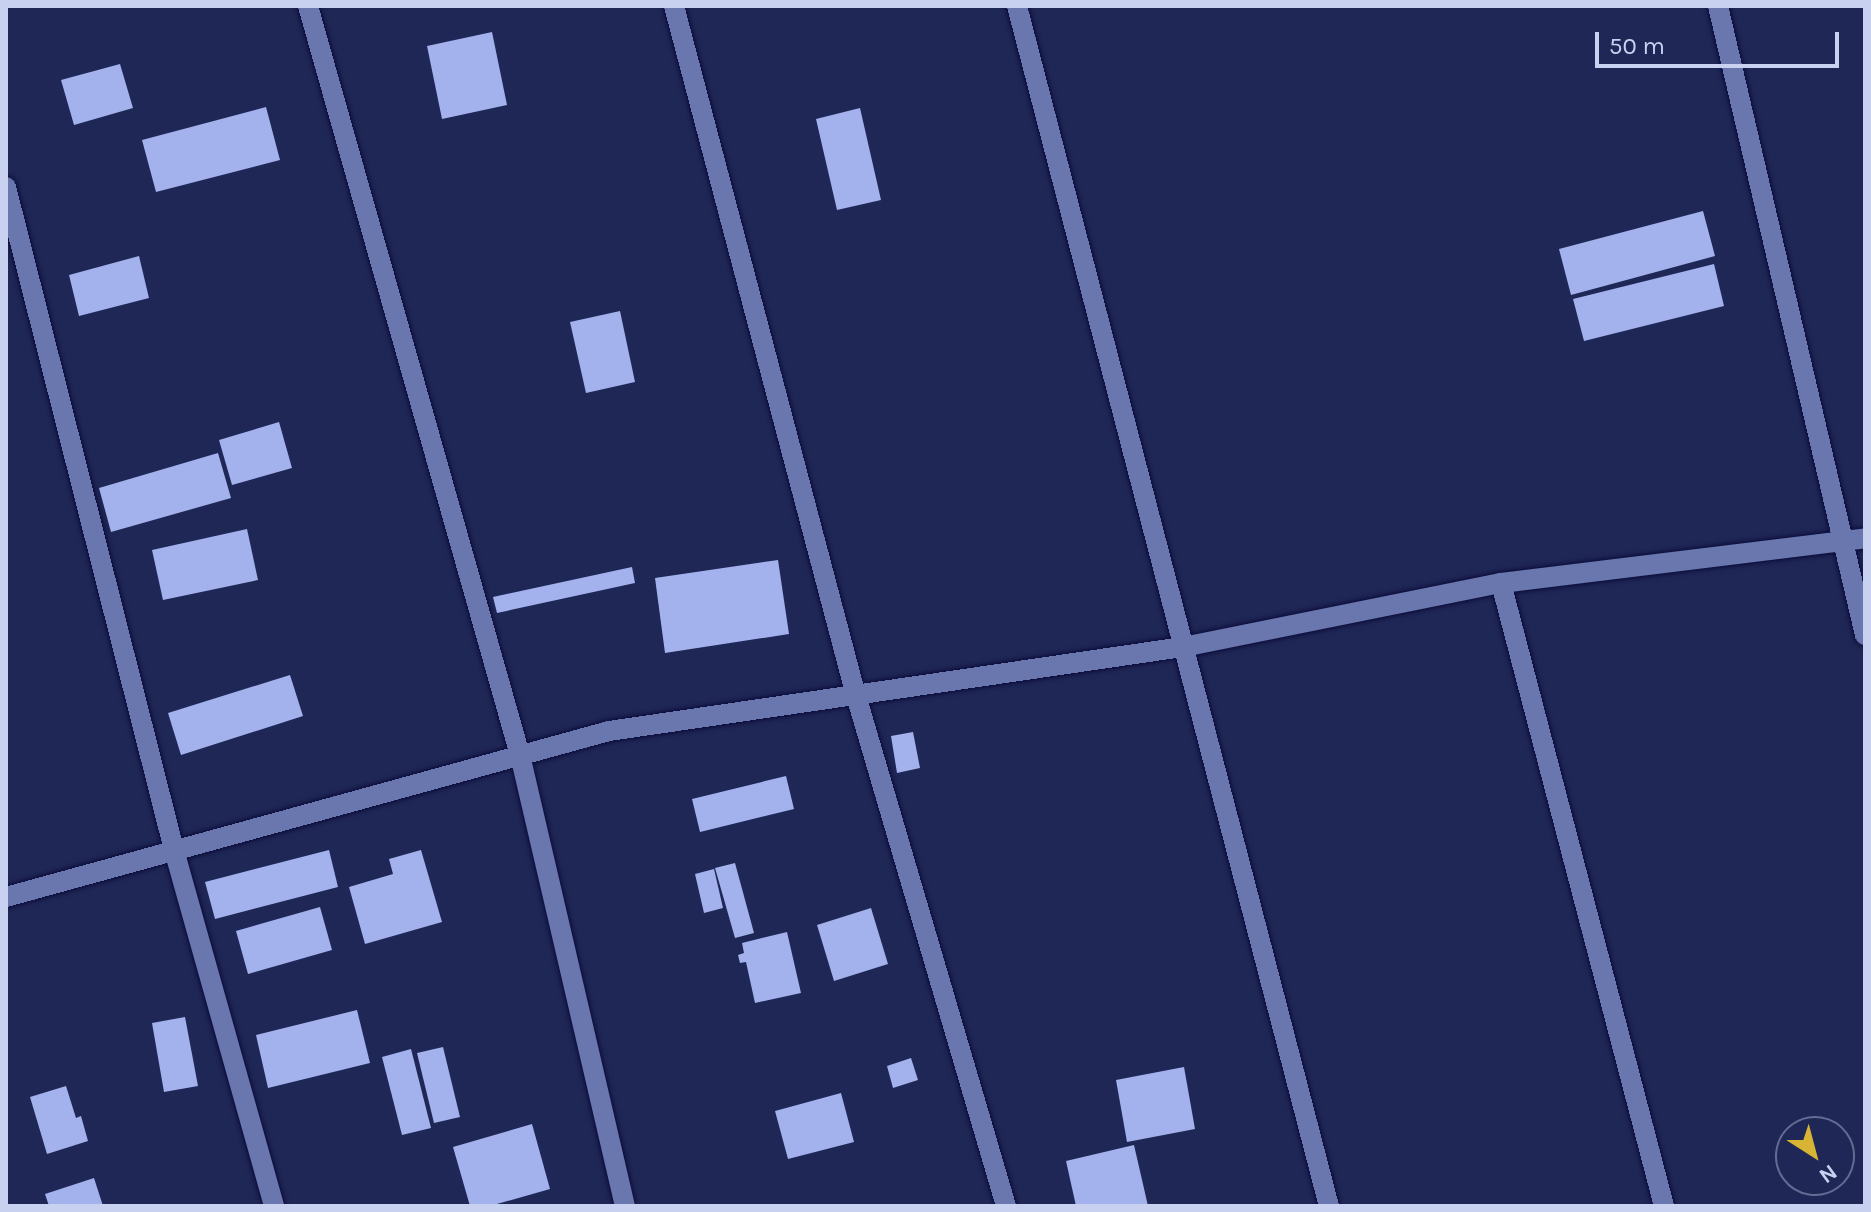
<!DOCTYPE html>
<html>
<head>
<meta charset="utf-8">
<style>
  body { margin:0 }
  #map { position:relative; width:1871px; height:1212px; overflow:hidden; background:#1f2756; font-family:Karla,sans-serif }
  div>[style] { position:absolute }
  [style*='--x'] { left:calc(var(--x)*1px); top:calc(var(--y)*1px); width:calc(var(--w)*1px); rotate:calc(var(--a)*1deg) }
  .building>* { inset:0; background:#a3b2ed }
  .roads { filter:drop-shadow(0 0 2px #0b0c3a) drop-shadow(0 0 2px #0b0c3a) }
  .street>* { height:20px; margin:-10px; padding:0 10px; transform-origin:10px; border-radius:10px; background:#6a77ae }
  span { translate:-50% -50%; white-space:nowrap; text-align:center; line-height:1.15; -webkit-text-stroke:8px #1f2756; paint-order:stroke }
  .frame { position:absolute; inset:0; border:8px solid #c8d1ef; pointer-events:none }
  .north { position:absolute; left:1775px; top:1116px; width:80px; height:80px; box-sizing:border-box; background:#1f2756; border:2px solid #636b93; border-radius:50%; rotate:144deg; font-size:22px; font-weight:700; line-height:32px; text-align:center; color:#c8d1ef }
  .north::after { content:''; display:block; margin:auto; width:28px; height:36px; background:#d7b434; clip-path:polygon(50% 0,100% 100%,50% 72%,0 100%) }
  .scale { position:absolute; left:1595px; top:32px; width:244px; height:36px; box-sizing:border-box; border:4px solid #c8d1ef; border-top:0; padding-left:10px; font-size:24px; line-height:28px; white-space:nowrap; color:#c8d1ef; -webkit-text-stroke:6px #1f2756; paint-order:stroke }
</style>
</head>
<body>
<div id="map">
  <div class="building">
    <i style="clip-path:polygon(492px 32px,507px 105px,442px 119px,427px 46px)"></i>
    <i style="clip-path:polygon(120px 64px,133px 108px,74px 125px,61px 80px)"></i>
    <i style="clip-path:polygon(266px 107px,280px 160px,156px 192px,142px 140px)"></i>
    <i style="clip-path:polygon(860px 108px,881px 200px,837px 210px,816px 119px)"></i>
    <i style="clip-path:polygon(1703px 211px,1715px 256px,1571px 295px,1559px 249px)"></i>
    <i style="clip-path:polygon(139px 256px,149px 298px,79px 316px,69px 275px)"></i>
    <i style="clip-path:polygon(1714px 264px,1724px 306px,1584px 341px,1573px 299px)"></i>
    <i style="clip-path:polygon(620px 311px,635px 382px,586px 393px,570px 322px)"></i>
    <i style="clip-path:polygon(279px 422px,292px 468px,232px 485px,219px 440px)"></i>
    <i style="clip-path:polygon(218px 453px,231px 498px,111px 532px,99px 488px)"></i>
    <i style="clip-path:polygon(247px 529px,258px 580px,163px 600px,152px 550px)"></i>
    <i style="clip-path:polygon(778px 560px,789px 634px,665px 653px,655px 578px)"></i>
    <i style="clip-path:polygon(632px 567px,635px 583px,497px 613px,493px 597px)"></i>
    <i style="clip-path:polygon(290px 675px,303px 716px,181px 755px,168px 713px)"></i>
    <i style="clip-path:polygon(913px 732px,920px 768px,897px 773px,891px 736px)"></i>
    <i style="clip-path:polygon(786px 776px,794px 809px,700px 832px,692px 799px)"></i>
    <i style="clip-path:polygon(329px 850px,338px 887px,215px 919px,205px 882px)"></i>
    <i style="clip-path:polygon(421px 850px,442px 922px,365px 944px,349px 887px,393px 874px,389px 859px)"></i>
    <i style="clip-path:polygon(735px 863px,754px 933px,735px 938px,715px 868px)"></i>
    <i style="clip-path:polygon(714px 869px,723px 908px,704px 913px,695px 874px)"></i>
    <i style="clip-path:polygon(320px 907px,332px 950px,248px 974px,236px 931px)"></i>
    <i style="clip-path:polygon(871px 908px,888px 964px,834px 981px,817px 925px)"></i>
    <i style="clip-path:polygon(787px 932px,801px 993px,755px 1003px,746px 962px,740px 963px,738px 955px,744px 953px,742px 943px)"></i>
    <i style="clip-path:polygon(357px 1010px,370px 1063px,268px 1088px,256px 1035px)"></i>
    <i style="clip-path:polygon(185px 1017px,198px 1086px,164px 1092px,152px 1023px)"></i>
    <i style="clip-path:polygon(443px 1047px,460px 1117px,434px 1123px,417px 1053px)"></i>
    <i style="clip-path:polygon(411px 1049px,431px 1128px,402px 1135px,382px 1057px)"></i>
    <i style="clip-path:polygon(911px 1058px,918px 1080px,893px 1088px,887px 1066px)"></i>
    <i style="clip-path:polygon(1184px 1067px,1195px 1129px,1127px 1142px,1116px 1080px)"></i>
    <i style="clip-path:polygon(66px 1086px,76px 1118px,81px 1116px,88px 1141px,47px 1154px,30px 1097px)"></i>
    <i style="clip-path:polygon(841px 1093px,854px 1142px,788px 1159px,775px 1111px)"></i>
    <i style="clip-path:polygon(532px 1124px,550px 1189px,490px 1206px,470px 1206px,453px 1147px)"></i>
    <i style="clip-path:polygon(1134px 1145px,1148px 1206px,1076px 1206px,1066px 1161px)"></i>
    <i style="clip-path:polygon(94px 1178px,103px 1206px,49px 1206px,45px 1194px)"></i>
  </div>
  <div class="roads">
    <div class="street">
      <i style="--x:308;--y:6;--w:778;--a:74.2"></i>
      <i style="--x:520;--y:755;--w:463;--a:76.9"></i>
      <i style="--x:674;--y:6;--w:709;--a:75.22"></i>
      <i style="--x:855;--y:692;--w:536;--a:73.63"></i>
      <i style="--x:1017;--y:6;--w:1240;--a:75.43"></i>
      <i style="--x:1718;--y:6;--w:646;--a:76.85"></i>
      <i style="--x:6;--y:187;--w:684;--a:75.78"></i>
      <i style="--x:174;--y:850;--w:370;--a:74.3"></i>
      <i style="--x:1501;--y:583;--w:644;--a:75.34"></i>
      <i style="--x:6;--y:897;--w:625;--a:-15.39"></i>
      <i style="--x:609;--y:731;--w:580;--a:-8.33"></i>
      <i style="--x:1183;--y:647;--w:324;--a:-11.4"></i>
      <i style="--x:1501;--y:583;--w:367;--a:-7"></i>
    </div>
  </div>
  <div class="frame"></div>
  <div class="north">N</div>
  <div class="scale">50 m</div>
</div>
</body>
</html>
